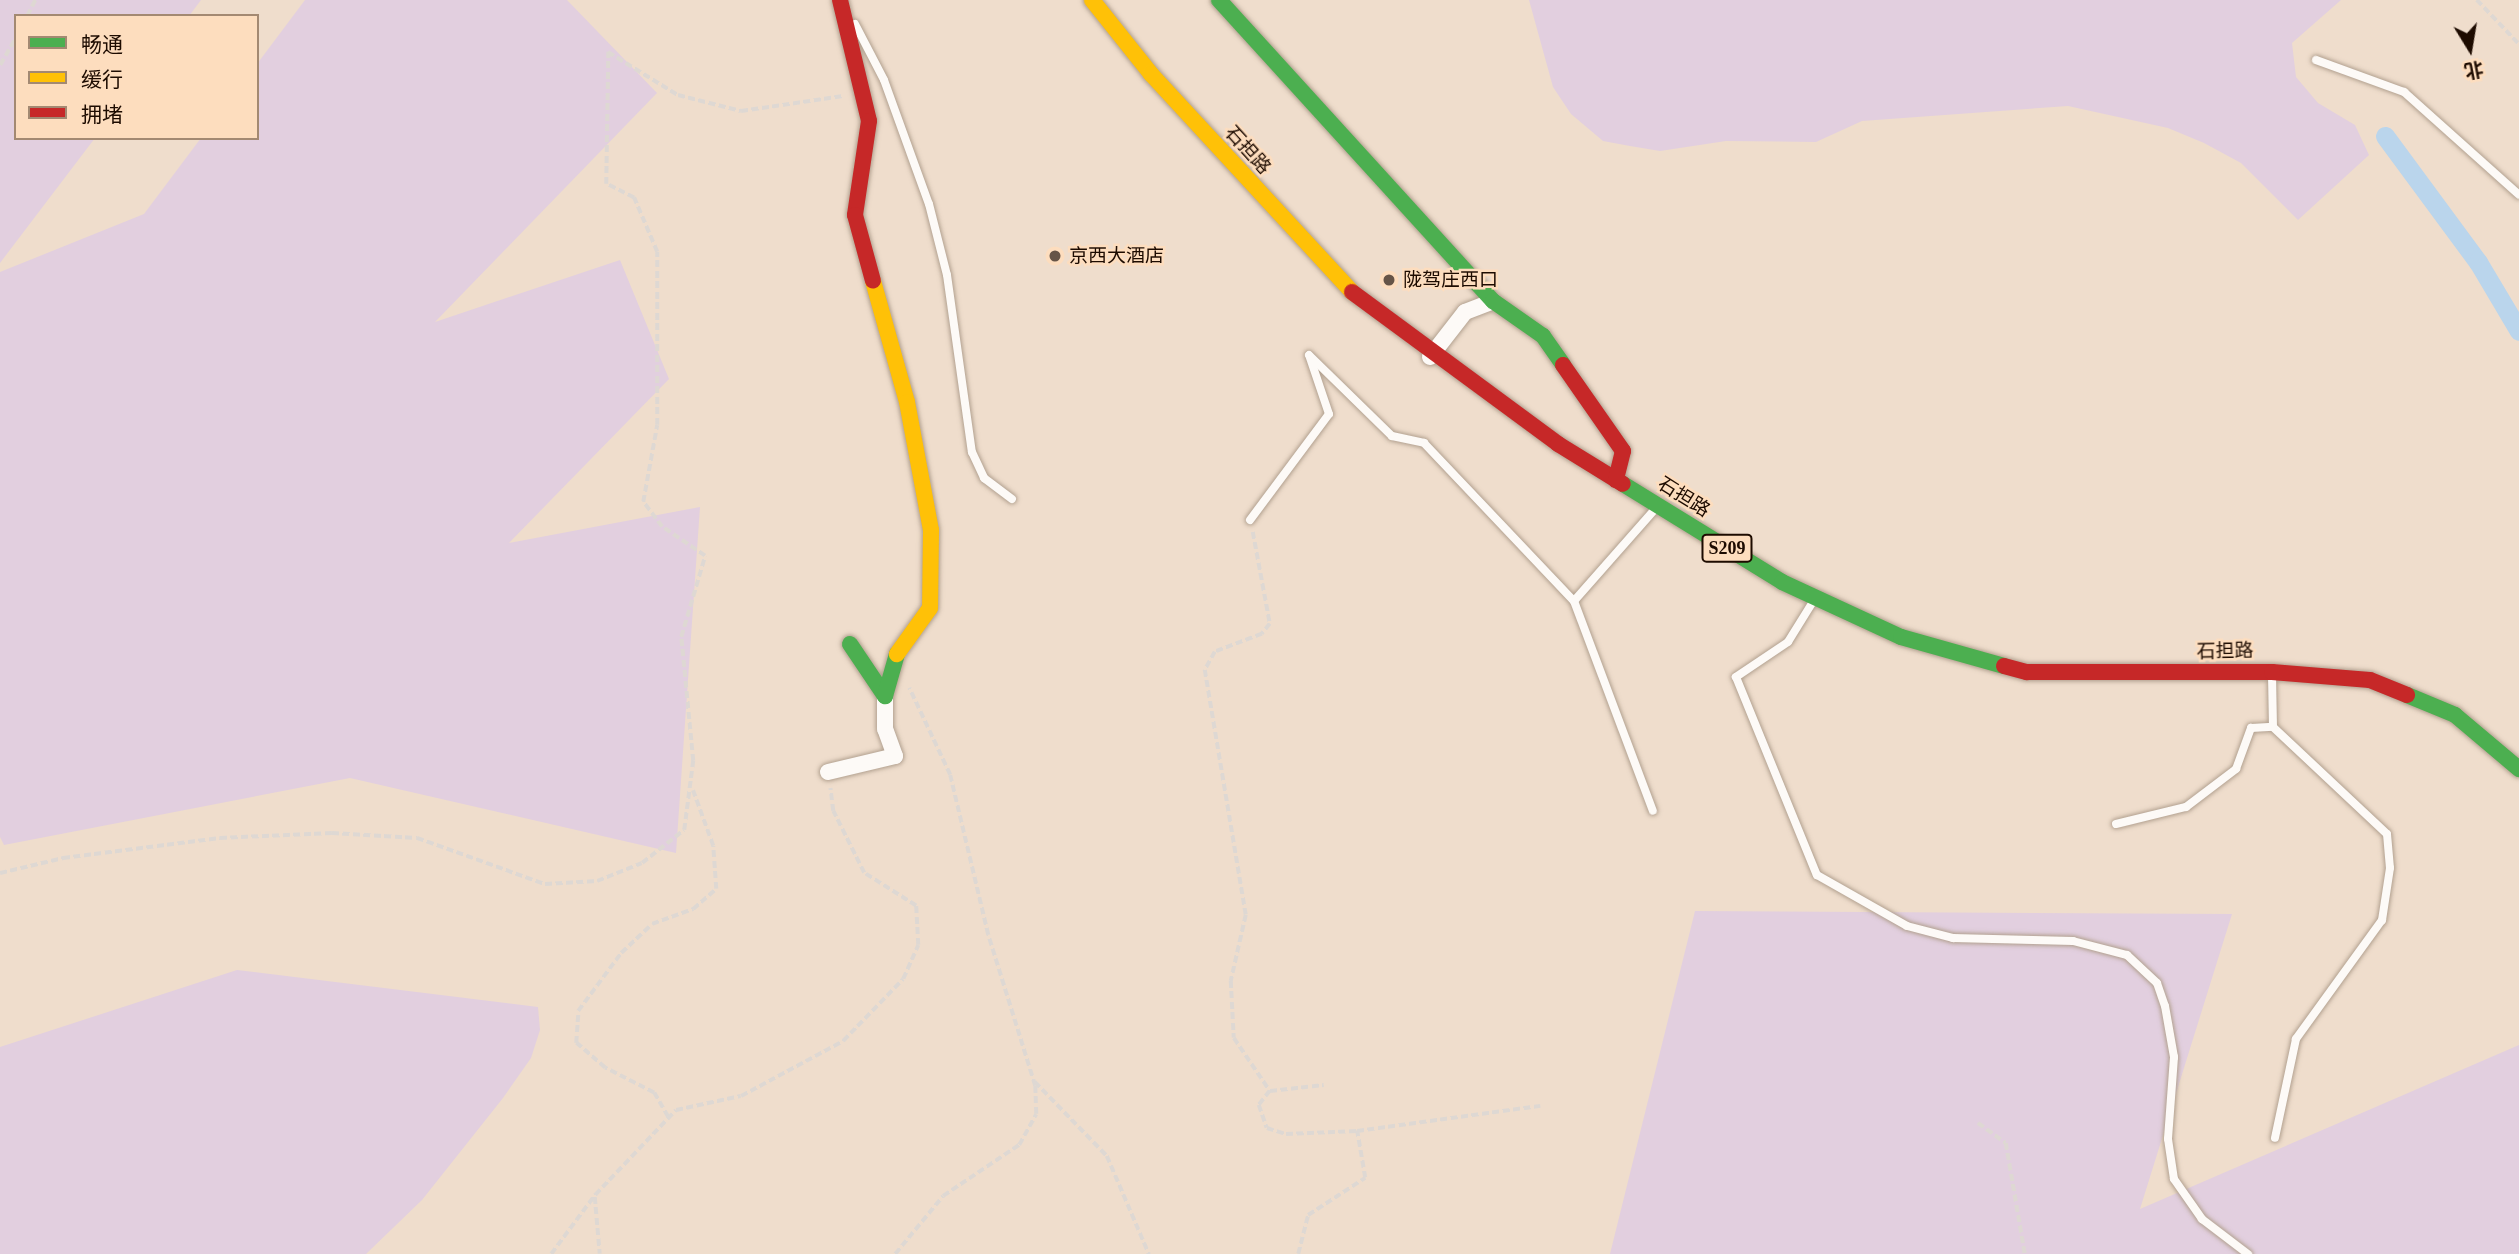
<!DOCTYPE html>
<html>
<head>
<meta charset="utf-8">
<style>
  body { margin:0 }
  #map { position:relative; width:2519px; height:1254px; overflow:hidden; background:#efddcc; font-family:"Times New Roman","Noto Sans SC",serif }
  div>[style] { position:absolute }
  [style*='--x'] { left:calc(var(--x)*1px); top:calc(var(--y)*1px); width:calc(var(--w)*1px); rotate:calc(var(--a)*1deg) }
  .green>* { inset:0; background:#e2cfdf }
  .canal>* { height:19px; margin:-9.5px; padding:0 9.5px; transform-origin:9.5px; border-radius:9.5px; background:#bad5ec }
  .path>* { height:3.5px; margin-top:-1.75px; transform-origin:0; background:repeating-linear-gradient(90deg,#ded8d3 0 7px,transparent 0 10.5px) }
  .roads { filter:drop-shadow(0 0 2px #b2a190) drop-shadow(0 0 2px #b2a190) }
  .lane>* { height:8px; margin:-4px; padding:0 4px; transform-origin:4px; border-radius:4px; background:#fdfaf7 }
  .street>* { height:16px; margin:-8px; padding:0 8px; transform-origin:8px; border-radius:8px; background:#fdfaf7 }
  .fast>* { height:16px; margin:-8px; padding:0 8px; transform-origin:8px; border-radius:8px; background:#4caf50 }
  .slow>* { height:16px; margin:-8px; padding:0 8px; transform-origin:8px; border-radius:8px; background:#ffc107 }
  .jam>* { height:16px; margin:-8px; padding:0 8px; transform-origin:8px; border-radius:8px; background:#c62828 }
  .dots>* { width:19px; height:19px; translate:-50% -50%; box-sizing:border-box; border:4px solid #fdddbe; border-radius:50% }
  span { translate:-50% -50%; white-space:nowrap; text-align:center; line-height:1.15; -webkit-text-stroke:5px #fdddbe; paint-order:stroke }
  .shield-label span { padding:2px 5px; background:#fdddbe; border:2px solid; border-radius:5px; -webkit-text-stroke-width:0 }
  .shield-label { font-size:18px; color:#1d0b00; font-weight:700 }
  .street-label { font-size:19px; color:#1d0b00 }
  .poi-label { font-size:19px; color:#1d0b00 }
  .left { translate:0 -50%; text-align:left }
  .legend { position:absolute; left:14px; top:14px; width:245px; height:126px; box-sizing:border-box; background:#fdddbe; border:2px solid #a38972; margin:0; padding:9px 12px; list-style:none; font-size:21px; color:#1d0b00 }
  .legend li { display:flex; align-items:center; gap:14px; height:35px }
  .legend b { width:35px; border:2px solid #a38972 }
  .north { position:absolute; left:2435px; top:14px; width:70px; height:70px; -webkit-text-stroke:5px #fdddbe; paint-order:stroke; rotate:169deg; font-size:19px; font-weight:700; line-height:28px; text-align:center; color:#1d0b00 }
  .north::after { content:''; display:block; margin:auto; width:24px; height:32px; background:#1d0b00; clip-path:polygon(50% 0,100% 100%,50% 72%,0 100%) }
</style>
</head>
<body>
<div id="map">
  <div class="green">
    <i style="clip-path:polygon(0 0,201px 0,189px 16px,16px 16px,16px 138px,95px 138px,0 263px)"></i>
    <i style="clip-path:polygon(305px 0,567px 0,657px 93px,435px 322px,620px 260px,669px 379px,509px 543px,700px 507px,676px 853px,350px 778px,4px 845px,0 837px,0 272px,144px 214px,201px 138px,257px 138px,257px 64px)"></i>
    <i style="clip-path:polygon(1529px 0,2341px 0,2292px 43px,2296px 77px,2318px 103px,2355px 125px,2369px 155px,2298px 220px,2241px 163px,2204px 143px,2168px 128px,2068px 106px,1862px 121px,1816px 142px,1726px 141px,1660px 151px,1630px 146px,1603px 141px,1571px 114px,1553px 87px)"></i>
    <i style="clip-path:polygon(1695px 911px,2232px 914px,2140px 1209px,2519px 1045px,2519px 1254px,1610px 1254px)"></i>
    <i style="clip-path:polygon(237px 970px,538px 1007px,540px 1030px,531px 1058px,503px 1098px,422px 1200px,366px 1254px,0 1254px,0 1047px)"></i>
  </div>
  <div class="canal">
    <i style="--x:2385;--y:136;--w:157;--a:53.6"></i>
    <i style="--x:2478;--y:262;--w:80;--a:59.3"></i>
  </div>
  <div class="path">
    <i style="--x:2477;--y:0;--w:61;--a:46.3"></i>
    <i style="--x:27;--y:16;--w:18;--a:-63"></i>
    <i style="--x:0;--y:65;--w:32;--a:-60"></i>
    <i style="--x:1253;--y:532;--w:94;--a:79.5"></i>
    <i style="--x:1270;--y:624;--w:13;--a:129"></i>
    <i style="--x:1262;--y:634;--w:50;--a:159"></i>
    <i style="--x:1215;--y:652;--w:21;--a:119"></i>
    <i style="--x:1205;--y:670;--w:248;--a:80.5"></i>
    <i style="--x:1246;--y:915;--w:68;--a:102.8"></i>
    <i style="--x:1231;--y:981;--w:57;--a:87"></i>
    <i style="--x:1234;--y:1038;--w:64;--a:55.8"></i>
    <i style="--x:1270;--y:1091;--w:54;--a:-6.3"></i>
    <i style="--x:0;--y:873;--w:65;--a:-13.4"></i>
    <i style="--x:63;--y:858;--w:158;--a:-7.3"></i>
    <i style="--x:220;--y:838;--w:112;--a:-2.6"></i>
    <i style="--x:332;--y:833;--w:85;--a:3.4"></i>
    <i style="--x:417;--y:838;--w:136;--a:19.8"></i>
    <i style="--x:545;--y:884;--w:52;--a:-3.3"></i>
    <i style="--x:597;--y:881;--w:48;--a:-21.8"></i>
    <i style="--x:642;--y:863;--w:53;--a:-38.2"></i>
    <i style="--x:684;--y:830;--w:70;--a:-82.6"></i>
    <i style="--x:693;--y:761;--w:125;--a:-95.5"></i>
    <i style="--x:681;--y:637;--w:84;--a:-73.5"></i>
    <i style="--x:705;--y:556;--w:52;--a:-146"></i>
    <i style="--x:662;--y:527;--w:31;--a:-127"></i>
    <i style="--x:643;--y:502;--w:78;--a:-79.7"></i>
    <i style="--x:657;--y:425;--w:173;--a:-90"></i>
    <i style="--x:657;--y:252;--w:59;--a:-113.1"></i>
    <i style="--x:634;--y:198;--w:31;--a:-153"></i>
    <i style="--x:606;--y:184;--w:132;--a:-89.1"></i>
    <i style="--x:608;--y:52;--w:82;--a:31.6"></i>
    <i style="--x:678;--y:95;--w:65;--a:14.3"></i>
    <i style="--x:741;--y:111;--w:103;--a:-8.4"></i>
    <i style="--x:1035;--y:1082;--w:103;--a:45.8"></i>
    <i style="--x:1107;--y:1156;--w:107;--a:66.8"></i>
    <i style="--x:1270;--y:1091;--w:18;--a:128"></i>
    <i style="--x:1259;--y:1105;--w:24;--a:71"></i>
    <i style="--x:1267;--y:1128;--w:20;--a:18"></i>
    <i style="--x:1286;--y:1134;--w:71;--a:-2.4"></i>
    <i style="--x:668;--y:1117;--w:28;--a:-120"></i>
    <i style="--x:654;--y:1093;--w:55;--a:-153"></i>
    <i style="--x:605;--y:1068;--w:38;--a:-139"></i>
    <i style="--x:576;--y:1043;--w:32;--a:-86"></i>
    <i style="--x:578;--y:1011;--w:72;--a:-53.4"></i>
    <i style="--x:621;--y:953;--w:42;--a:-43.1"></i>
    <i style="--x:652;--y:924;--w:44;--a:-20.1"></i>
    <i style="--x:693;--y:909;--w:30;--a:-41"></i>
    <i style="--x:716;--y:889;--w:43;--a:-94"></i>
    <i style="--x:713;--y:846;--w:59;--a:-110"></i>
    <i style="--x:1978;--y:1123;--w:34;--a:36"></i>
    <i style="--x:2006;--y:1143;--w:113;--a:80.3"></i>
    <i style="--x:595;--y:1197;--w:57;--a:85"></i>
    <i style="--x:551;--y:1254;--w:74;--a:-53.3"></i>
    <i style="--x:595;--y:1195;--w:117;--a:-46.4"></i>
    <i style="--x:676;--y:1110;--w:66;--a:-12.2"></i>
    <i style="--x:741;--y:1096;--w:116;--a:-28.3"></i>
    <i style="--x:843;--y:1041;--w:86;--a:-45.9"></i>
    <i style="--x:903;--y:979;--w:37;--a:-66"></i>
    <i style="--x:918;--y:945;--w:39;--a:-93"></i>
    <i style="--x:916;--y:906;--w:62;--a:-147.6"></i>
    <i style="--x:864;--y:873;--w:69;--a:-116.6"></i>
    <i style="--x:833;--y:811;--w:23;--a:-97"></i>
    <i style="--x:895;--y:1254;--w:75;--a:-50.4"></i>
    <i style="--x:943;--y:1196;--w:92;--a:-33.9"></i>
    <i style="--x:1019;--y:1145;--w:35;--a:-61"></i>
    <i style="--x:1036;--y:1114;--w:28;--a:-92"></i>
    <i style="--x:1035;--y:1086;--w:158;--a:-107.3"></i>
    <i style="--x:988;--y:935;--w:164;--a:-103.4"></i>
    <i style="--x:950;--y:775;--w:96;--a:-115.2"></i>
    <i style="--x:1298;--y:1254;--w:40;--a:-75.6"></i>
    <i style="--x:1308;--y:1215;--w:68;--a:-33"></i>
    <i style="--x:1365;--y:1178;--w:48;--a:-99.7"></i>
    <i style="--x:1357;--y:1131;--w:185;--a:-7.8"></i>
  </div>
  <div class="roads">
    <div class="lane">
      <i style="--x:855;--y:24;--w:63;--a:62.6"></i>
      <i style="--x:884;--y:80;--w:132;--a:70.1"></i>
      <i style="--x:929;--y:204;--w:73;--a:75.8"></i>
      <i style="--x:947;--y:275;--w:179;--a:82"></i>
      <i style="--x:972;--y:452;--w:29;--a:65"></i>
      <i style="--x:984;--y:478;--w:35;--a:37"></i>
      <i style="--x:2316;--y:60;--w:94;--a:20"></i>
      <i style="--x:2404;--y:92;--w:154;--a:41.8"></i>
      <i style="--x:1250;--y:520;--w:132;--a:-53.3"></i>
      <i style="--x:1329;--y:414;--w:62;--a:-108.7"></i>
      <i style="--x:1309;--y:355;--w:116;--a:44.3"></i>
      <i style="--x:1392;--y:436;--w:33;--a:12"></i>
      <i style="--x:1424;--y:443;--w:218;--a:46.5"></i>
      <i style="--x:1574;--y:601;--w:124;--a:-48.6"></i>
      <i style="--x:1814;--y:600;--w:49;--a:121.8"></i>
      <i style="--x:1788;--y:642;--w:63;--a:146.1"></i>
      <i style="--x:1736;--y:677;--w:214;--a:67.8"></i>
      <i style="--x:1817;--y:875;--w:103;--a:29.5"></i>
      <i style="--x:1907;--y:926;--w:48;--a:14.6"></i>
      <i style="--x:1953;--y:938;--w:120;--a:1.4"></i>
      <i style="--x:2073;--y:941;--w:56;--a:14.5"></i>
      <i style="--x:2127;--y:955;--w:41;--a:43"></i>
      <i style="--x:2157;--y:983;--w:24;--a:71"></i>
      <i style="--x:2165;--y:1006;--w:52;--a:80"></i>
      <i style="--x:2174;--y:1057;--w:82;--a:94.2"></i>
      <i style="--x:2168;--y:1139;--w:40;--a:81.5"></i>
      <i style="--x:2174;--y:1179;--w:49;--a:55"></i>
      <i style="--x:2202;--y:1219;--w:58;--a:37.3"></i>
      <i style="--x:1574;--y:601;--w:224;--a:69.4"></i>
      <i style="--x:2273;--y:727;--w:156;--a:43.2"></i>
      <i style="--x:2387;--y:834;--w:34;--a:85"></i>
      <i style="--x:2390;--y:868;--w:53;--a:98.7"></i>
      <i style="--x:2382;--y:920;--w:147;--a:125.9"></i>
      <i style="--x:2296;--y:1039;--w:101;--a:102"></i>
      <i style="--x:2116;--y:824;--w:72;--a:-13.7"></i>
      <i style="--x:2186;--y:807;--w:63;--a:-37.2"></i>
      <i style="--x:2236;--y:769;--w:44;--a:-69.9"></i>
      <i style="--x:2251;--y:728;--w:22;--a:-3"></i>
      <i style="--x:2273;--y:727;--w:52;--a:-91.1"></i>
    </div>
    <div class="street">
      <i style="--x:1430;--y:357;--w:57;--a:-52.1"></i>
      <i style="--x:1465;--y:312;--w:30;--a:-21"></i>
      <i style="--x:828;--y:772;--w:69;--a:-13.4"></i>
      <i style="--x:895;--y:756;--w:29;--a:-110"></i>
      <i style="--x:885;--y:729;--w:33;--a:-90"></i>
    </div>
    <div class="fast">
      <i style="--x:1219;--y:0;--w:407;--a:47.7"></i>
      <i style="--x:1493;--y:301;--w:61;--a:35"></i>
      <i style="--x:1543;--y:336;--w:35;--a:55"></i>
      <i style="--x:1623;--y:484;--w:187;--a:31.6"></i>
      <i style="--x:1782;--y:582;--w:131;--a:24.8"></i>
      <i style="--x:1901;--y:637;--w:107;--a:15.7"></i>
      <i style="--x:850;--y:644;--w:63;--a:56.1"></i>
      <i style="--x:885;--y:696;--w:44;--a:-74.1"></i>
      <i style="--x:2407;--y:695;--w:52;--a:22.6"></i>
      <i style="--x:2455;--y:715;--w:84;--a:40.2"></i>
    </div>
    <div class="slow">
      <i style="--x:1092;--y:0;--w:95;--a:51.4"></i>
      <i style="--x:1151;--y:74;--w:297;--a:47.3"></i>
      <i style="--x:873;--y:281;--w:126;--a:74.3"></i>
      <i style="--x:907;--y:402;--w:130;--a:79.4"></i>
      <i style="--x:931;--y:530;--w:78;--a:90.7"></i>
      <i style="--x:930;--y:608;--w:57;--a:125.7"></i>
    </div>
    <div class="jam">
      <i style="--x:840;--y:0;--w:124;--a:76.5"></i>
      <i style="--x:869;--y:121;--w:95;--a:98.5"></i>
      <i style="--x:855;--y:215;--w:68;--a:74.7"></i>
      <i style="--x:1352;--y:292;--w:256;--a:36.4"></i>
      <i style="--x:1558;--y:444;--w:76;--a:31.6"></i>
      <i style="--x:1563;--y:365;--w:105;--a:55.1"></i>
      <i style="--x:1623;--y:451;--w:30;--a:104"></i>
      <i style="--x:2004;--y:666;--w:24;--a:15"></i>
      <i style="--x:2027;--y:672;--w:245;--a:0"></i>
      <i style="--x:2272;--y:672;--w:98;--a:4.7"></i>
      <i style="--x:2370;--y:680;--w:40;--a:22"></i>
    </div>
  </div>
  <div class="dots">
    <i style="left:1055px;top:256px;background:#665447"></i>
    <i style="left:1389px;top:280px;background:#665447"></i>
  </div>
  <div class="shield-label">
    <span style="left:1727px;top:548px">S209</span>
  </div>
  <div class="street-label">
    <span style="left:1248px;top:150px;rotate:48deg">石担路</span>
    <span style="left:1684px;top:497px;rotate:32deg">石担路</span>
    <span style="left:2225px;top:651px;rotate:-1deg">石担路</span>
  </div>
  <div class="poi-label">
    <span class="left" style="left:1069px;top:256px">京西大酒店</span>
    <span class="left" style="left:1403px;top:280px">陇驾庄西口</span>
  </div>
  <ul class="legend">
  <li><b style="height:9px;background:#4caf50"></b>畅通</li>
  <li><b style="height:9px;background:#ffc107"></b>缓行</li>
  <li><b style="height:9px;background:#c62828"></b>拥堵</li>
  </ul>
  <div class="north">北</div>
</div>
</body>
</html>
